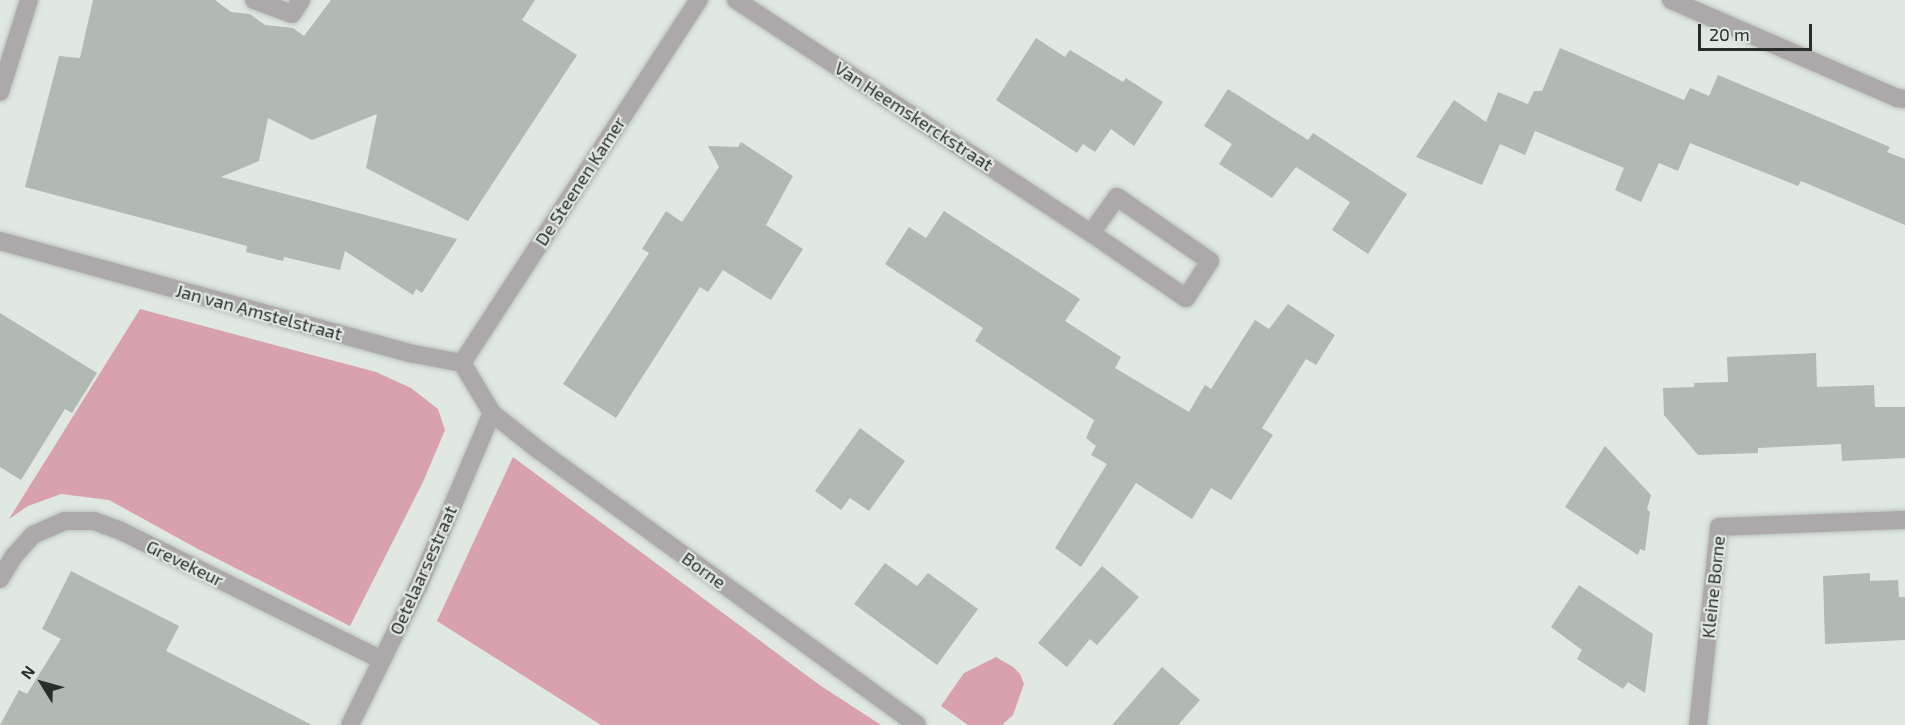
<!DOCTYPE html>
<html>
<head>
<meta charset="utf-8">
<style>
  body { margin:0 }
  #map { position:relative; width:1905px; height:725px; overflow:hidden; background:#dfe8e1; font-family:"Exo 2",sans-serif }
  div>[style] { position:absolute }
  [style*='--x'] { left:calc(var(--x)*1px); top:calc(var(--y)*1px); width:calc(var(--w)*1px); rotate:calc(var(--a)*1deg) }
  .green>* { inset:0; background:#d8a1ac }
  .building>* { inset:0; background:#b0b9b2 }
  .roads { filter:drop-shadow(0 0 2px #bbc3bd) drop-shadow(0 0 2px #bbc3bd) }
  .minor>* { height:18px; margin:-9px; padding:0 9px; transform-origin:9px; border-radius:9px; background:#ada8a9 }
  span { translate:-50% -50%; white-space:nowrap; text-align:center; line-height:1.15; -webkit-text-stroke:4.5px #dfe8e1; paint-order:stroke }
  .street-label { font-size:18px; color:#2a2e2b }
  .north { position:absolute; left:12px; top:653px; width:60px; height:60px; -webkit-text-stroke:4px #dfe8e1; paint-order:stroke; rotate:307deg; font-size:16px; font-weight:700; line-height:24px; text-align:center; color:#2a2e2b }
  .north::after { content:''; display:block; margin:auto; width:21px; height:27px; background:#2a2e2b; clip-path:polygon(50% 0,100% 100%,50% 72%,0 100%) }
  .scale { position:absolute; left:1698px; top:24px; width:114px; height:27px; box-sizing:border-box; border:3px solid #2a2e2b; border-top:0; padding-left:8px; font-size:18px; line-height:21px; white-space:nowrap; color:#2a2e2b; -webkit-text-stroke:4px #dfe8e1; paint-order:stroke }
</style>
</head>
<body>
<div id="map">
  <div class="green">
    <i style="clip-path:polygon(140px 309px,376px 372px,411px 388px,438px 409px,445px 430px,423px 482px,350px 626px,198px 549px,109px 500px,61px 494px,28px 506px,9px 519px)"></i>
    <i style="clip-path:polygon(513px 457px,821px 686px,881px 725px,601px 725px,437px 621px)"></i>
    <i style="clip-path:polygon(996px 657px,1013px 667px,1020px 674px,1024px 684px,1013px 715px,1002px 725px,968px 725px,941px 706px,964px 673px)"></i>
  </div>
  <div class="building">
    <i style="clip-path:polygon(93px 0,215px 0,231px 12px,250px 14px,265px 25px,293px 28px,304px 36px,331px 0,535px 0,522px 20px,577px 55px,468px 221px,366px 168px,377px 114px,312px 140px,268px 118px,259px 161px,221px 177px,457px 239px,422px 293px,416px 289px,413px 295px,345px 251px,340px 270px,284px 257px,283px 261px,246px 252px,247px 246px,25px 187px,59px 56px,80px 58px)"></i>
    <i style="clip-path:polygon(1036px 38px,1065px 57px,1070px 50px,1123px 82px,1126px 78px,1163px 102px,1134px 146px,1111px 129px,1095px 152px,1083px 144px,1077px 153px,996px 100px)"></i>
    <i style="clip-path:polygon(1560px 48px,1684px 100px,1690px 88px,1709px 96px,1718px 75px,1890px 147px,1887px 152px,1905px 159px,1905px 225px,1801px 181px,1798px 186px,1690px 143px,1678px 171px,1659px 163px,1641px 202px,1615px 190px,1624px 168px,1535px 131px,1525px 155px,1500px 144px,1482px 185px,1416px 157px,1454px 100px,1486px 122px,1498px 92px,1528px 104px,1534px 91px,1542px 91px)"></i>
    <i style="clip-path:polygon(1228px 89px,1308px 140px,1313px 133px,1407px 194px,1368px 254px,1332px 230px,1350px 202px,1296px 167px,1272px 198px,1219px 164px,1232px 144px,1204px 126px)"></i>
    <i style="clip-path:polygon(741px 142px,793px 176px,766px 225px,803px 249px,771px 300px,723px 270px,708px 292px,700px 287px,616px 418px,563px 384px,649px 253px,642px 249px,666px 211px,682px 222px,719px 167px,708px 146px,738px 147px)"></i>
    <i style="clip-path:polygon(944px 211px,1080px 299px,1065px 321px,1121px 357px,1115px 368px,1189px 412px,1205px 385px,1211px 389px,1255px 320px,1269px 329px,1288px 304px,1335px 335px,1316px 365px,1306px 359px,1262px 428px,1273px 435px,1231px 500px,1211px 488px,1192px 519px,1136px 483px,1081px 567px,1055px 548px,1107px 464px,1091px 455px,1096px 446px,1086px 438px,1094px 420px,975px 341px,983px 328px,885px 264px,909px 227px,926px 238px)"></i>
    <i style="clip-path:polygon(0 313px,97px 373px,72px 413px,65px 409px,21px 480px,0 467px)"></i>
    <i style="clip-path:polygon(1816px 353px,1817px 387px,1874px 385px,1875px 407px,1905px 407px,1905px 458px,1842px 461px,1841px 444px,1758px 448px,1758px 453px,1698px 455px,1664px 415px,1663px 388px,1694px 387px,1694px 383px,1728px 382px,1727px 357px)"></i>
    <i style="clip-path:polygon(860px 428px,905px 461px,869px 511px,850px 498px,841px 510px,815px 491px)"></i>
    <i style="clip-path:polygon(1605px 446px,1651px 495px,1647px 509px,1650px 512px,1645px 551px,1640px 549px,1638px 555px,1565px 507px)"></i>
    <i style="clip-path:polygon(885px 563px,917px 586px,928px 573px,978px 609px,937px 665px,854px 604px)"></i>
    <i style="clip-path:polygon(1102px 566px,1139px 597px,1097px 645px,1090px 639px,1067px 667px,1038px 643px)"></i>
    <i style="clip-path:polygon(71px 571px,179px 626px,166px 651px,312px 725px,0 725px,19px 690px,27px 694px,61px 639px,42px 629px)"></i>
    <i style="clip-path:polygon(1870px 573px,1870px 581px,1898px 580px,1899px 597px,1905px 597px,1905px 640px,1825px 644px,1823px 576px)"></i>
    <i style="clip-path:polygon(1579px 585px,1653px 634px,1645px 693px,1628px 682px,1623px 689px,1577px 659px,1582px 650px,1551px 627px)"></i>
    <i style="clip-path:polygon(1162px 667px,1200px 700px,1178px 725px,1112px 725px)"></i>
  </div>
  <div class="roads">
    <div class="minor">
      <i style="--x:254;--y:0;--w:40;--a:20.2"></i>
      <i style="--x:292;--y:14;--w:17;--a:-57"></i>
      <i style="--x:736;--y:0;--w:425;--a:33.3"></i>
      <i style="--x:1091;--y:233;--w:115;--a:34.4"></i>
      <i style="--x:1186;--y:298;--w:44;--a:-57"></i>
      <i style="--x:1210;--y:261;--w:113;--a:-145.5"></i>
      <i style="--x:1117;--y:197;--w:44;--a:125.8"></i>
      <i style="--x:1671;--y:0;--w:246;--a:23.4"></i>
      <i style="--x:1897;--y:98;--w:8;--a:7"></i>
      <i style="--x:0;--y:92;--w:96;--a:-72.5"></i>
      <i style="--x:0;--y:241;--w:429;--a:15.3"></i>
      <i style="--x:414;--y:354;--w:49;--a:10.6"></i>
      <i style="--x:462;--y:363;--w:58;--a:59"></i>
      <i style="--x:492;--y:413;--w:56;--a:38.5"></i>
      <i style="--x:536;--y:448;--w:471;--a:36"></i>
      <i style="--x:462;--y:363;--w:434;--a:-56.9"></i>
      <i style="--x:0;--y:579;--w:27;--a:-59"></i>
      <i style="--x:14;--y:556;--w:28;--a:-48"></i>
      <i style="--x:33;--y:535;--w:35;--a:-24"></i>
      <i style="--x:65;--y:521;--w:29;--a:0"></i>
      <i style="--x:94;--y:521;--w:27;--a:20"></i>
      <i style="--x:119;--y:530;--w:293;--a:26.3"></i>
      <i style="--x:350;--y:725;--w:154;--a:-63.8"></i>
      <i style="--x:418;--y:587;--w:189;--a:-67"></i>
      <i style="--x:1698;--y:725;--w:199;--a:-83.9"></i>
      <i style="--x:1719;--y:527;--w:186;--a:-2.2"></i>
    </div>
  </div>
  <div class="street-label">
    <span style="left:914px;top:116px;rotate:33deg">Van Heemskerckstraat</span>
    <span style="left:580px;top:181px;rotate:-57deg">De Steenen Kamer</span>
    <span style="left:259px;top:312px;rotate:15deg">Jan van Amstelstraat</span>
    <span style="left:185px;top:563px;rotate:26deg">Grevekeur</span>
    <span style="left:423px;top:570px;rotate:-66deg">Oetelaarsestraat</span>
    <span style="left:704px;top:570px;rotate:36deg">Borne</span>
    <span style="left:1713px;top:587px;rotate:-84deg">Kleine Borne</span>
  </div>
  <div class="north">N</div>
  <div class="scale">20 m</div>
</div>
</body>
</html>
